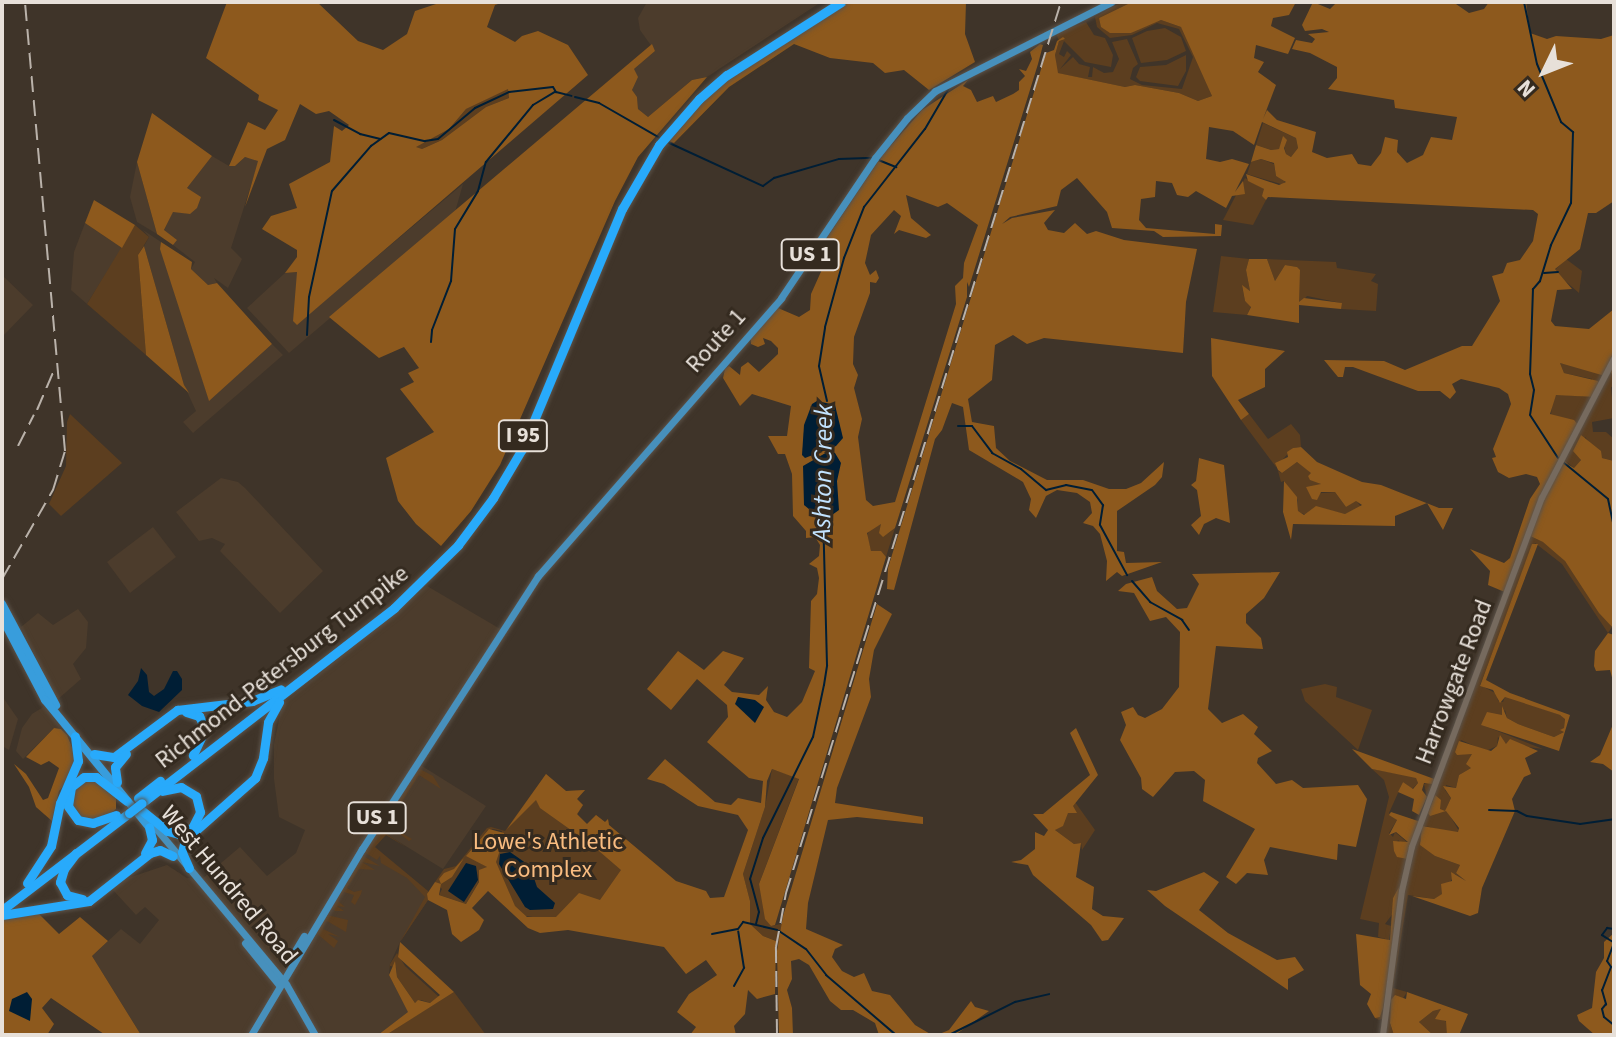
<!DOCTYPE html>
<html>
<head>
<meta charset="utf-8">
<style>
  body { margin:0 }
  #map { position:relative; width:1616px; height:1037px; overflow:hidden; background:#3f3429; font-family:"Source Sans 3",sans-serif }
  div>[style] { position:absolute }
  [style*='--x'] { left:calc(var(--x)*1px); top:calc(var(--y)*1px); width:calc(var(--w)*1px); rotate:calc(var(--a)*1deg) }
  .built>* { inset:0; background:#4c3c2c }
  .green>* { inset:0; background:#5c3e1f }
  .forest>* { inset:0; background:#8d591d }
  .water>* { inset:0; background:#001e35 }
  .stream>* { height:2px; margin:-1px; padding:0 1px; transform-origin:1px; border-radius:1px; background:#001e35 }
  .roads { filter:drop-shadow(0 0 2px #5b5249) drop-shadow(0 0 2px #5b5249) }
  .secondary>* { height:6px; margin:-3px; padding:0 3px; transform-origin:3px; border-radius:3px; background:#766a5e }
  .primary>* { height:7px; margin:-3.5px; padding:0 3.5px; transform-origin:3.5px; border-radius:3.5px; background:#4790bc }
  .trunk>* { height:8px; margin:-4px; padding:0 4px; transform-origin:4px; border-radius:4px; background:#389ddc }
  .motorway>* { height:9px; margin:-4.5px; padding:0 4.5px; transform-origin:4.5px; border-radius:4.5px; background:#28aafb }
  .rail>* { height:2px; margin-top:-1px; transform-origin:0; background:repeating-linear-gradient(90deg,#bab2aa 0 16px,transparent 0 24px) }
  .bridges { filter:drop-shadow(0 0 2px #5b5249) drop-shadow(0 0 2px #5b5249) }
  .motorway-bridge>* { height:9px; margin:-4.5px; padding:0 4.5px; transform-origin:4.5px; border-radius:4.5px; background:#28aafb }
  span { translate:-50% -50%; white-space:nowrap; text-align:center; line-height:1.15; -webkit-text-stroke:6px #342a1f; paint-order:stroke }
  .shield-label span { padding:2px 6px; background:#342a1f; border:2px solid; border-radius:6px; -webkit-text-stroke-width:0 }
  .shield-label { font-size:22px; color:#e7e0d9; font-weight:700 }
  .street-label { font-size:24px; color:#e7e0d9 }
  .park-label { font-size:24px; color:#f9bc80 }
  .water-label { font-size:26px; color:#c2e3ff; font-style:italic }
  .frame { position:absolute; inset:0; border:4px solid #e7e0d9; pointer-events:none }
  .north { position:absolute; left:1504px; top:32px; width:80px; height:80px; -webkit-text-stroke:6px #342a1f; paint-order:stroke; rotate:227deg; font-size:22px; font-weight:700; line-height:32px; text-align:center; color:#e7e0d9 }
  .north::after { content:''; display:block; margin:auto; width:28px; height:36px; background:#e7e0d9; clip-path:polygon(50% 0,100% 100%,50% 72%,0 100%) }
</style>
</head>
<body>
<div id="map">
  <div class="built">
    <i style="clip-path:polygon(647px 2px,821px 2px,707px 77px,692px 80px,648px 117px,638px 109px,637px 97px,632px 91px,634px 69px,655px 51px,640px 30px,638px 18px)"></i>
    <i style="clip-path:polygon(212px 156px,229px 166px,235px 166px,245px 157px,259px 160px,231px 248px,242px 259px,228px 288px,214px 278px,217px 283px,208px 285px,191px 269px,195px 262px,173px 245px,176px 240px,164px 231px,173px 211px,190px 214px,187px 188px)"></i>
    <i style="clip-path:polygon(137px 162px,157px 234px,137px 222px,130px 197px)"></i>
    <i style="clip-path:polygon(463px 184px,455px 212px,289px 353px,247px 308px,285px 273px,298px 272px,297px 324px)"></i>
    <i style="clip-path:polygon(85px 223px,122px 248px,87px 304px,71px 290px,74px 252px)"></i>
    <i style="clip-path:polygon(143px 230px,161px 242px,161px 250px,209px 400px,272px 344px,283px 355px,193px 433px,183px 422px,196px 411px,184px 385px,144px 246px,149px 237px)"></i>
    <i style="clip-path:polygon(2px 275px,33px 305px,2px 337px)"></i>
    <i style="clip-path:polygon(221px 478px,238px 482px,245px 488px,323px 571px,280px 613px,220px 551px,225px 544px,212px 538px,199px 541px,176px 512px)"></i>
    <i style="clip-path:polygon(153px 527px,176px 557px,130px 593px,107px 562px)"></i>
    <i style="clip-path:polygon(427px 586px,502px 630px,414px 761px,486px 806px,443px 869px,378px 829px,366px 843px,425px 891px,428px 900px,400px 942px,390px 964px,389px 975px,412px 1018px,386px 1035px,141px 1035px,92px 956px,121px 929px,140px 944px,159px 920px,145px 907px,136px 915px,113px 890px,122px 880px,167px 865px,187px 878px,202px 879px,240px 847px,267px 876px,296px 853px,305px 830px,279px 817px,274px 779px,274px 744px,282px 705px)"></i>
    <i style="clip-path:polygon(78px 609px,88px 622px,86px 648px,73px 664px,81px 679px,57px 700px,21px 627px,38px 613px,53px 625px)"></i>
    <i style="clip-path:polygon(2px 696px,18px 719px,9px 750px,2px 746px)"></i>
    <i style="clip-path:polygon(45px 706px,61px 729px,54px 728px,23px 759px,16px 751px,22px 728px,32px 714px)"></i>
  </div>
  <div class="green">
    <i style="clip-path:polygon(1122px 2px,1132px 2px,1099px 18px,1131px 33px,1149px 23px,1161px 20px,1181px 27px,1189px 37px,1212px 96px,1198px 101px,1179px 93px,1135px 85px,1125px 87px,1057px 73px,1055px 55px,1059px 41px,1056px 33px,1086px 22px,1094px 35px,1105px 38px,1113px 55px,1111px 67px,1085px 62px,1064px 41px,1059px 54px,1064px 57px,1067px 51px,1071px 55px,1060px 69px,1073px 57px,1079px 64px,1090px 67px,1088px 77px,1092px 77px,1093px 67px,1104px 73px,1113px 72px,1119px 59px,1112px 42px,1127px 39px,1138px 64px,1133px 68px,1130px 79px,1142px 85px,1182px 89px,1193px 57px,1179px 29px,1157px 23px,1132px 35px,1110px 38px,1097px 27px,1095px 17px)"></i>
    <i style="clip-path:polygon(1165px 28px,1181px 37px,1186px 51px,1167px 60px,1141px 63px,1132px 38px,1147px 31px)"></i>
    <i style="clip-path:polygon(1186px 55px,1186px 71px,1178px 86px,1140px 81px,1136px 77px,1140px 67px,1166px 65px)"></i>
    <i style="clip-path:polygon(508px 88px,509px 98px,486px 107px,442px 140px,422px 149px,415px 147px,449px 129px,466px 109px)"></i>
    <i style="clip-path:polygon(1263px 123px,1296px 138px,1298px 148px,1291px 157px,1286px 154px,1283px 141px,1279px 149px,1271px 150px,1256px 145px)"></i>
    <i style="clip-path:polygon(1261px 159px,1274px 164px,1276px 176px,1285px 178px,1284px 185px,1247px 174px,1251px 162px)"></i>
    <i style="clip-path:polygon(1245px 178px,1264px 189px,1266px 200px,1253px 225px,1223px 220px)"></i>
    <i style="clip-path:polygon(135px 225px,149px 237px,138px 255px,146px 355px,87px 304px)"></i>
    <i style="clip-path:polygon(1221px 256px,1249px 259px,1246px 270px,1250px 291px,1242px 286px,1245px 301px,1251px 306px,1247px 315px,1213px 312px)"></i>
    <i style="clip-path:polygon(1267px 259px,1336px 262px,1337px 268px,1376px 274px,1371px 281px,1378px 284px,1376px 311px,1341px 309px,1341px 303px,1307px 296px,1299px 305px,1297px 267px,1285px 265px,1275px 281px)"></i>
    <i style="clip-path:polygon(1566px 259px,1582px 271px,1579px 293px,1556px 273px,1555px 270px)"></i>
    <i style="clip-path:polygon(1614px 359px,1614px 369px,1609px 370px,1614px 377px,1614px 388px,1611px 387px,1614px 418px,1592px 422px,1593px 432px,1606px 432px,1614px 439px,1614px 461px,1602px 458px,1585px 437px,1578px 454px,1581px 460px,1574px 468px,1562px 458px,1564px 419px,1551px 416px,1552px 400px,1556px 394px,1589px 397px,1592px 379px,1564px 373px,1560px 363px,1597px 370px)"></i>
    <i style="clip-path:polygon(70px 414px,122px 463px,61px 516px,49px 504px,66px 466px,67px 422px)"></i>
    <i style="clip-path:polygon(1249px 414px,1268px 439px,1291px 424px,1300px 435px,1301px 447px,1293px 448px,1276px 467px,1241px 420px)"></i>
    <i style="clip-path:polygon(1297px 462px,1312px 473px,1308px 476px,1321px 484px,1310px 494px,1335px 492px,1346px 507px,1356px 500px,1361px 507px,1345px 514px,1320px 508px,1307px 515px,1298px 512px,1298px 500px,1284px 481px,1281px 482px,1278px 471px,1282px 473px)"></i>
    <i style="clip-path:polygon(881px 524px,887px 534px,895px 528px,886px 557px,871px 551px,867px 536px,869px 530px)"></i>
    <i style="clip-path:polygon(1528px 535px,1548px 544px,1565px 561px,1612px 627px,1608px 633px,1562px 564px,1535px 543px,1480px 685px,1497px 694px,1498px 701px,1503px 702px,1505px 696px,1560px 715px,1565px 718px,1564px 732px,1554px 737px,1518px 724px,1507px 718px,1505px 710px,1502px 715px,1482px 725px,1543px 749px,1506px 744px,1498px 737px,1497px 746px,1486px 751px,1461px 740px,1455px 752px,1472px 754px,1471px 768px,1459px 775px,1456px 788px,1446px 785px,1445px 790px,1451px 798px,1446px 809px,1459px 831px,1455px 834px,1425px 826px,1420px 841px,1435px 856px,1460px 865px,1456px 873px,1466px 881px,1455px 874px,1443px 894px,1434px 899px,1408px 895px,1393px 988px,1407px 992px,1402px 1000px,1396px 997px,1391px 1006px,1390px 1023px,1394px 1035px,1383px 1035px,1384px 1018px,1379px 1020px,1375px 1018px,1396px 935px,1398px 891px,1393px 898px,1394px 912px,1385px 924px,1391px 926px,1389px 940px,1378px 937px,1379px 923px,1360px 919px,1389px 797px,1384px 780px,1372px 769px,1416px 777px,1418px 783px,1412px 789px,1403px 782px,1389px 813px,1397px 820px,1389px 833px,1393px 837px,1395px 832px,1408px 843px,1402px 844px,1398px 840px,1394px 850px,1408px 859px,1427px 797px,1424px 784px,1437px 780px)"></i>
    <i style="clip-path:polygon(1325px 684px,1337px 687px,1336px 697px,1372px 710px,1358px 750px,1305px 701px,1301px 689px)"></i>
    <i style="clip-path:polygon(418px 768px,433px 776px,441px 789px,419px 775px,401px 803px,388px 825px,412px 839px,409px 841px,383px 821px)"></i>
    <i style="clip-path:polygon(772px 769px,799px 778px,759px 884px,771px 926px,786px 923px,816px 968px,785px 944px,763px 936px,750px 924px,750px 901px,743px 874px,765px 807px)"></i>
    <i style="clip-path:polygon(546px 774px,566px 791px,585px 790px,577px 799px,583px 805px,577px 815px,587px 824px,596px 815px,605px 822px,608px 819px,609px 825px,642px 853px,597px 906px,560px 921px,519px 915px,494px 865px,502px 831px,493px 829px,487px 831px,467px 855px,487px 867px,466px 904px,439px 895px,442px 889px,435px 882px,444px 869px,456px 866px,487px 828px,491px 827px,505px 831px)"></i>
    <i style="clip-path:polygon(1075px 802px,1095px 830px,1082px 850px,1081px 843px,1074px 844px,1055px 830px)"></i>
    <i style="clip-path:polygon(382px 831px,406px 847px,386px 835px,375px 847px,428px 891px,428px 900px,400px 942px,425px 897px,407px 878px,381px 863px,380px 856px,377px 860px,364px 852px,377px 832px)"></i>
    <i style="clip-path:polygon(362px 855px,380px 866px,362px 862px,375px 870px,359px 869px,347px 888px,354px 892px,362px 890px,361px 894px,355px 905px,351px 902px,354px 895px,344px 892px,338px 901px,345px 907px,337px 906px,344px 911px,335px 911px,331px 907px)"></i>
    <i style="clip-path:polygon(327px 915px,348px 920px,346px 932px,327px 921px,325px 923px,323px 929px,340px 937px,328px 934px,338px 941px,334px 948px,315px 932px)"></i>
    <i style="clip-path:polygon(397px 953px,405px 966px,439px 997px,430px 1003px,421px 1000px,415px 1003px,397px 977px,396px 967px,390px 966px,389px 971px,390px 964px)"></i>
    <i style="clip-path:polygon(454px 992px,486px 1035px,386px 1035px,412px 1018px)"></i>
    <i style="clip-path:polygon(1442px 1009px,1440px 1019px,1447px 1022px,1448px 1035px,1433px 1035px,1419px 1022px,1433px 1011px)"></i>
  </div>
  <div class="forest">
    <i style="clip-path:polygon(evenodd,227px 2px,317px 2px,358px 41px,383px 50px,407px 34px,415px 11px,442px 2px,504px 2px,495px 5px,487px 27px,515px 42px,522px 36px,538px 31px,568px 45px,588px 75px,297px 325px,293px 321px,297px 272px,285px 273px,297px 257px,297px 250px,262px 229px,271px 216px,297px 208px,289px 184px,330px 162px,334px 126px,342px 131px,349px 125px,329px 111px,316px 114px,300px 104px,285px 140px,267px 149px,245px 207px,258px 161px,245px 157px,235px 166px,229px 166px,248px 122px,265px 130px,278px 110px,258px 100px,259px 95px,206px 58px,227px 2px,508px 89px,509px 98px,486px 107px,442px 140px,422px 149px,416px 147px,449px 129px,466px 109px,508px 89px)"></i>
    <i style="clip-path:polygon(848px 2px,966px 2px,965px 34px,975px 62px,929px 90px,904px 70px,885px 73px,873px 63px,830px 58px,794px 44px,729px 87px,674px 143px,667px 140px,691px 112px,731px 76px)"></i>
    <i style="clip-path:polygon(1132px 2px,1296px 2px,1289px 15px,1273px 18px,1271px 26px,1295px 38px,1288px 54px,1256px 45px,1254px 58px,1264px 62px,1258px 72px,1276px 85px,1263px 119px,1267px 110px,1277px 120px,1316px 132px,1312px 152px,1327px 158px,1352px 154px,1358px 164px,1371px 166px,1381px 153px,1385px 137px,1398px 140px,1397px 152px,1407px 163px,1423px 155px,1431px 137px,1452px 140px,1457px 117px,1395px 108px,1394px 100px,1328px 89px,1337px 78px,1337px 67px,1310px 53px,1292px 49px,1296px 40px,1312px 43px,1315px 39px,1308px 34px,1329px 32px,1322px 29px,1305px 31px,1302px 25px,1313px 2px,1330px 9px,1337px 2px,1456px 4px,1469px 13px,1484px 9px,1489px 2px,1526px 2px,1530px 33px,1547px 39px,1556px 36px,1601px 39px,1614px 35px,1614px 201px,1596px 213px,1588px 213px,1580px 249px,1555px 269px,1572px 289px,1557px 290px,1551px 321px,1555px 326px,1589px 329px,1614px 309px,1614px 359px,1610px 370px,1614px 369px,1614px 377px,1609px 370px,1605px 376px,1560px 363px,1564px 373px,1598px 381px,1600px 385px,1594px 397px,1556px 395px,1550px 414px,1574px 420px,1579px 426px,1562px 458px,1569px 465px,1574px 468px,1581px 460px,1573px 451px,1581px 435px,1601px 451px,1602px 458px,1614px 461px,1614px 629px,1599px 613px,1565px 561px,1543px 542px,1528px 535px,1507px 593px,1488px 585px,1490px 571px,1470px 549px,1504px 563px,1510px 558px,1530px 499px,1540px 484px,1537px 477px,1526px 474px,1509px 478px,1498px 472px,1492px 458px,1496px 457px,1493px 449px,1511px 404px,1508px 394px,1499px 388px,1461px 379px,1452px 384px,1456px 392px,1450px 399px,1440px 391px,1418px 391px,1353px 367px,1345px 367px,1343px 377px,1338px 377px,1324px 360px,1384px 361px,1405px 370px,1462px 346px,1472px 346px,1500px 301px,1492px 276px,1503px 273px,1507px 263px,1520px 260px,1533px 241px,1538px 214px,1533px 210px,1268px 197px,1266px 200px,1262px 196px,1264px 189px,1248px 181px,1246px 174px,1279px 185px,1286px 182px,1276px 176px,1274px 163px,1261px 159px,1251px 162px,1256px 145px,1271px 150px,1279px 149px,1283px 136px,1287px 140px,1284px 148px,1286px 154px,1291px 157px,1298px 148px,1296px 138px,1262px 122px,1254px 145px,1233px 131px,1209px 127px,1206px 159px,1220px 162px,1232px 159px,1249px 164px,1235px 192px,1243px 181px,1245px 194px,1232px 196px,1226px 208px,1196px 191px,1188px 197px,1177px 195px,1172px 183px,1156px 181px,1155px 197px,1141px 199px,1139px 220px,1146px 228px,1215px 234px,1215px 224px,1222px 225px,1221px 236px,1163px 237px,1154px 231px,1112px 228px,1107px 212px,1077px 178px,1061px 190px,1057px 206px,1010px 217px,1002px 224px,1012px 218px,1055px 210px,1044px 223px,1048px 230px,1064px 233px,1075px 223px,1087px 234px,1096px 231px,1124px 240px,1197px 249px,1186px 302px,1183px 353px,1044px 338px,1027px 344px,1013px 335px,995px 345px,992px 380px,968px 399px,972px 422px,994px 426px,996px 448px,1010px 461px,1047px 480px,1083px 480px,1109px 489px,1126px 489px,1141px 483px,1164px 462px,1162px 477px,1155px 485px,1117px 511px,1117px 551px,1124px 552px,1126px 563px,1162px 562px,1122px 576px,1117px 572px,1106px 581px,1107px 561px,1100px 534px,1093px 526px,1083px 523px,1092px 513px,1090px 502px,1077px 493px,1057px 490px,1046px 496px,1036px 518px,1029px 510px,1031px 499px,1023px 482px,969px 450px,963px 407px,952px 403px,942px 430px,935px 439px,894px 590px,887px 589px,888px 568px,1046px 53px,1054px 50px,1057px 41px,1063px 37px,1065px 39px,1059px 41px,1055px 55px,1058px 73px,1125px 87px,1135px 85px,1179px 93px,1198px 101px,1212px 96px,1181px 27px,1161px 20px,1131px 33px,1110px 33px,1101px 27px,1099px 18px)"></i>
    <i style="clip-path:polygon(652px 44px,655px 51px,634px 69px,638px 77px,632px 90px,637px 97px,638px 109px,648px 117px,692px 80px,707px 77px,638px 157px,615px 201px,500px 465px,471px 511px,441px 546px,416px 524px,398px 501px,386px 458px,434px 432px,400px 389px,414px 382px,408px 373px,419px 368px,404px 347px,379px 358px,329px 317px)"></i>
    <i style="clip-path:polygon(evenodd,1040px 44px,1043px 45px,1038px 64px,969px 287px,967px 282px,967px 297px,895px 528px,883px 537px,879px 533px,881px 524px,867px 533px,871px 551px,881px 551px,886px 557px,775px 925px,771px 926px,765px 919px,759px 884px,799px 779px,772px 769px,767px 781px,765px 807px,743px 874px,750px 901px,750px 924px,763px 936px,776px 941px,775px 994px,757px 999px,748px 990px,745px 1014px,734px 1026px,736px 1035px,690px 1035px,696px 1027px,677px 1012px,689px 994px,717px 975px,706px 960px,686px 974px,664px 947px,568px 930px,540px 933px,528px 928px,488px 891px,472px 908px,484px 920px,479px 930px,461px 942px,452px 934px,447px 910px,428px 900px,427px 894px,435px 882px,441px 884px,439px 879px,444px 873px,454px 869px,464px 858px,452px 877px,441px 884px,439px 895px,466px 904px,479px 882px,479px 870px,487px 867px,466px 856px,489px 829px,504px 833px,505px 843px,514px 850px,501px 847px,496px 862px,515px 906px,527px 917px,556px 917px,579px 893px,600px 900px,621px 870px,592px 845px,540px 808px,536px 800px,507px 829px,546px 774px,566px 791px,585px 790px,577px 799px,583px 805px,577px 814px,587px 824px,596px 815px,605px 822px,608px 819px,609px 825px,676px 881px,706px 891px,710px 898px,724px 897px,748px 830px,738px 815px,698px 806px,664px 784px,647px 779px,665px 759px,715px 802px,731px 805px,738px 798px,761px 803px,763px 781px,749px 778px,707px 742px,728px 717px,727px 705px,697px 679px,671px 710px,647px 689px,678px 651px,704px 670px,723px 651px,744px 658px,724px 685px,732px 692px,759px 695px,768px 686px,766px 700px,774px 712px,787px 717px,802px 702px,815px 671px,809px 668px,811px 601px,817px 594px,819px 578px,817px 568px,809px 564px,819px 556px,820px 545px,815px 537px,806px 538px,806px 531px,793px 516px,792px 474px,785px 454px,778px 454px,768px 436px,787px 436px,791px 406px,752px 394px,740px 406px,723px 378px,725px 369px,729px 366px,740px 375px,741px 367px,748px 362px,759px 372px,778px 354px,778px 348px,771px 341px,763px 338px,765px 344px,758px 347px,751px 344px,751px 339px,778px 308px,799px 317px,810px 310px,811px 294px,828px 256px,822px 245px,881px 157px,922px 110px,968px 80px,963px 86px,971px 90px,977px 102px,993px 96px,996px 102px,1013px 94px,1019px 90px,1019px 82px,1025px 76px,1019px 69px,1026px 71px,1032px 59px,1030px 52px,1040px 44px,906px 195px,938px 207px,947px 203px,978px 225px,964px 263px,963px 278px,955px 286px,956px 304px,895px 502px,873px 506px,866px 500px,858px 437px,862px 419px,854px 388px,858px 375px,853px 364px,854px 337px,870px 293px,870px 282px,876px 283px,879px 278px,876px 270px,870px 275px,865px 263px,871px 235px,894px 210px,901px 216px,894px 234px,899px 230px,926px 238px,931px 235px,911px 218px,906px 195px)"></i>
    <i style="clip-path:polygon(152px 113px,212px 156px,187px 188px,201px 197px,197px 208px,190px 214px,173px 212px,164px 230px,177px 240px,173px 245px,157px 234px,137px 162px)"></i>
    <i style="clip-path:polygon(94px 200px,135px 225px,122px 248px,85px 223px)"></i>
    <i style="clip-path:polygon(161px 242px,192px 262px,191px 269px,208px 285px,217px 283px,272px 344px,209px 401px,160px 249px)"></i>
    <i style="clip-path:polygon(144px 246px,184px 385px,189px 393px,146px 355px,138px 255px)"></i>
    <i style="clip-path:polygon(1249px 259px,1267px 259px,1275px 281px,1285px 265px,1297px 267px,1300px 270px,1299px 302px,1304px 298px,1342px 303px,1341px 309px,1299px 305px,1299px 323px,1247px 315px,1251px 307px,1245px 301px,1242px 285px,1250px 291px,1246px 270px)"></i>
    <i style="clip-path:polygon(1211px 338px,1285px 351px,1265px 369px,1265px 387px,1238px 400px,1249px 414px,1241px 420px,1212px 376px)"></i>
    <i style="clip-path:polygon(1301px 447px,1317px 462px,1362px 482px,1381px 485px,1439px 508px,1453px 508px,1443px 530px,1427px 503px,1395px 516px,1395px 526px,1293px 524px,1291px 540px,1283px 512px,1284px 481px,1297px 497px,1298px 511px,1304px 515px,1316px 506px,1345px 514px,1362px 505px,1356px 501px,1346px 507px,1335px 492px,1321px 492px,1317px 500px,1312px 499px,1306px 487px,1321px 484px,1310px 480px,1308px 476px,1311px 473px,1297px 462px,1282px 473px,1278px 470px,1275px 463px,1288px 457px,1287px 452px,1293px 448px)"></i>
    <i style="clip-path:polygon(1199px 458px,1224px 465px,1230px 523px,1216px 518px,1204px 524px,1199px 535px,1191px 525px,1201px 516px,1197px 490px,1191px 485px,1196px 481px)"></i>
    <i style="clip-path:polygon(1532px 544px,1538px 544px,1486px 680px,1510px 693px,1570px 715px,1559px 751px,1481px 725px,1487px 712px,1502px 715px,1502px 706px,1507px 718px,1518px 724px,1554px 737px,1564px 732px,1560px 730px,1564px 728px,1565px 719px,1560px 715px,1505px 697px,1500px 703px,1493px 690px,1480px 686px)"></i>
    <i style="clip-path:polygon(1280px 572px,1264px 598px,1246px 614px,1246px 623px,1261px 638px,1263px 649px,1216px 646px,1208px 709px,1222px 723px,1243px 714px,1258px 727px,1254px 734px,1272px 751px,1258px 758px,1257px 763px,1276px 784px,1292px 780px,1303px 788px,1358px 785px,1367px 799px,1356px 847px,1338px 844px,1337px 860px,1270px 847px,1264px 860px,1268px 875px,1247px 873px,1236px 884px,1226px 877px,1255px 829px,1203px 801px,1205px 780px,1194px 771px,1175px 772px,1153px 797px,1142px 789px,1141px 778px,1120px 740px,1126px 725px,1121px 712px,1133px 707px,1138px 715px,1145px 718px,1162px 709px,1179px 687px,1180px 632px,1166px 617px,1150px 621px,1134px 593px,1118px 591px,1126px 584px,1152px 577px,1157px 591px,1177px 609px,1187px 608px,1199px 584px,1192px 574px)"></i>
    <i style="clip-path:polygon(877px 604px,892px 614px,874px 650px,869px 679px,871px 697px,837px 788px,835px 803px,923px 817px,923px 824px,857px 817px,828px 820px,808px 903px,806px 929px,843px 945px,835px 949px,832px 957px,842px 971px,854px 977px,864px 973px,872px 991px,890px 995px,915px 1025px,932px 1035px,879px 1035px,875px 1023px,853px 1010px,841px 1010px,830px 1001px,809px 965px,799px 959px,791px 961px,792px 979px,787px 990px,792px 1008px,793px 1035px,779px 1035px,777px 951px,783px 916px)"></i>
    <i style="clip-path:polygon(1608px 633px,1614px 635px,1614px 685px,1610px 670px,1596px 671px,1594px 666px,1595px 651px)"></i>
    <i style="clip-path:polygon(1614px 722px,1614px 772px,1603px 764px,1590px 762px,1600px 755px)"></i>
    <i style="clip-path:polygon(54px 728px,61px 729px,67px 735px,76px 757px,66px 783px,59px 791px,52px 821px,36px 807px,29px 787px,14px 764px,26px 774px,43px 800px,48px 798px,59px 768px,49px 761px,41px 765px,26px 757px)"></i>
    <i style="clip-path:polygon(1076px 728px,1098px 775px,1073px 806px,1077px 813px,1068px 813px,1063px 826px,1055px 830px,1074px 844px,1081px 843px,1076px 877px,1094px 887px,1092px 909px,1103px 916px,1124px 918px,1108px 940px,1102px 941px,1091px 925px,1033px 875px,1028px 865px,1011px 862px,1021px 860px,1035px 849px,1035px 832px,1044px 836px,1048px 830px,1033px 814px,1043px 814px,1090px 775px,1070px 733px)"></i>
    <i style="clip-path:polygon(1500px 735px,1506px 744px,1510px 739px,1538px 751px,1525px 758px,1531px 774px,1524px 777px,1512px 799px,1515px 811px,1482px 888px,1478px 913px,1470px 916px,1412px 896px,1434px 899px,1442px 894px,1441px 884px,1452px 881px,1451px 872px,1466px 881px,1456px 873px,1460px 865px,1435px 856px,1420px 845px,1422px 826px,1458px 832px,1459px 828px,1446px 811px,1430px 816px,1428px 813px,1435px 795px,1441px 800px,1440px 809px,1445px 811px,1451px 798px,1443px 786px,1456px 788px,1459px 775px,1471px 768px,1466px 764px,1472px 754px,1457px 755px,1455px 752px,1459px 741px,1491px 751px,1497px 746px)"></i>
    <i style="clip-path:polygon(1352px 749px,1437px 780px,1432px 784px,1424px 783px,1422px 790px,1427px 797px,1419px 815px,1412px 811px,1414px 799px,1398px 792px,1403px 782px,1413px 789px,1418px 783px,1416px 778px,1372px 769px)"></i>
    <i style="clip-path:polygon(94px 780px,116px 794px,116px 809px,105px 818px,82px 819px,71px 805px,73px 791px,85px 781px)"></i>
    <i style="clip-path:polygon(1391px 812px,1421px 822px,1408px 859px,1397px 857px,1394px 851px,1393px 841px,1408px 842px,1396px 832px,1389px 835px,1397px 820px,1389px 815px)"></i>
    <i style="clip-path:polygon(1204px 872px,1219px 882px,1199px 910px,1228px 933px,1277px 960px,1295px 957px,1304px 970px,1288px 979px,1288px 990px,1165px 906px,1147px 890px,1156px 891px)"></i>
    <i style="clip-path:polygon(1404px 878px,1383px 1008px,1380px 1017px,1375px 1018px,1367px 1004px,1371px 994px,1360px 985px,1356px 934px,1390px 940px,1393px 898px)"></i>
    <i style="clip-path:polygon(38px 913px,59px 934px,80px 917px,108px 941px,92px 956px,141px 1035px,104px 1034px,51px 998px,42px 1008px,54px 1024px,47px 1035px,2px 1035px,2px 920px)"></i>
    <i style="clip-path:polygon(1614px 933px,1614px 1035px,1595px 1035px,1579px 1021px,1577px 1015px,1592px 1008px,1596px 972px,1604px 958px,1604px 942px)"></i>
    <i style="clip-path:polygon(400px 942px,454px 992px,386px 1035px,378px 1035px,408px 1012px,389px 975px,395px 961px,397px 977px,415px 1003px,418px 1000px,430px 1003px,440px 995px,398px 957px)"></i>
    <i style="clip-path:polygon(1407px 992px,1468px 1014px,1459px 1035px,1447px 1035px,1446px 1021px,1435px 1019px,1441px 1009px,1433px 1011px,1419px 1022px,1433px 1035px,1394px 1035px,1390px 1023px,1391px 1000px,1395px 995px,1406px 999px)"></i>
    <i style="clip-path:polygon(971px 1001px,975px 1007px,989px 1011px,955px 1035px,937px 1035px,949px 1030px)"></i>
  </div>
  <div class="water">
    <i style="clip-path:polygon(817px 401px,835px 405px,843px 438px,836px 446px,805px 458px,802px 455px,804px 425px,812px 404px)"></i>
    <i style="clip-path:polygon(829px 451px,835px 453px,841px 463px,837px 481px,839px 510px,832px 515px,815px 514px,804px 505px,803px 466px)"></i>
    <i style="clip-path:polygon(141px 668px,147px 675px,149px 692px,154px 696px,164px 689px,173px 671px,177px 671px,182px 679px,182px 690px,159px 712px,142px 706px,128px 695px,138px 681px)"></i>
    <i style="clip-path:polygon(738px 697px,755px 700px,764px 707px,755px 723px,735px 704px)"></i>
    <i style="clip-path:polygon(510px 852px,530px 866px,537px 887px,555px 903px,553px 909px,530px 910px,525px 907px,499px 864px,500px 854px)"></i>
    <i style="clip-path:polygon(466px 863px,476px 866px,478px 880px,464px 902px,448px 891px)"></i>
    <i style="clip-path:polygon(27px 992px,32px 999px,30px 1021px,9px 1011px,12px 999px)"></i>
  </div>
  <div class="stream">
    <i style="--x:1524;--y:2;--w:63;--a:78.2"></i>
    <i style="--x:1537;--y:64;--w:63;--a:67.5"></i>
    <i style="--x:1561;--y:122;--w:16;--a:40"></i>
    <i style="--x:1573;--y:132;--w:71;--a:91.6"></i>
    <i style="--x:1571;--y:203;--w:47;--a:115.5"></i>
    <i style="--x:1551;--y:245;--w:38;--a:107"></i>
    <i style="--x:1540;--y:281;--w:11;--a:131"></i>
    <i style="--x:1533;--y:289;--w:85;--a:92"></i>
    <i style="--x:1530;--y:374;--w:16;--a:76"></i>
    <i style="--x:1534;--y:390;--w:25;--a:99"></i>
    <i style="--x:1530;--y:415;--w:51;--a:56.9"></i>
    <i style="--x:575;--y:97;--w:25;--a:14"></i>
    <i style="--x:599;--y:103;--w:70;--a:29.8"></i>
    <i style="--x:334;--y:120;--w:30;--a:28"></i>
    <i style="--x:360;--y:134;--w:21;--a:14"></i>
    <i style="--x:665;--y:141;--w:108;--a:24.7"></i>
    <i style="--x:763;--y:186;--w:14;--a:-36"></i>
    <i style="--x:774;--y:178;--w:68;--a:-16.3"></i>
    <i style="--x:839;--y:159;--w:35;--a:-2"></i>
    <i style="--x:876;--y:159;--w:22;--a:22"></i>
    <i style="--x:1544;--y:273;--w:14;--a:-4"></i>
    <i style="--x:307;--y:335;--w:38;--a:-87"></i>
    <i style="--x:309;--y:297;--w:108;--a:-77.8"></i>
    <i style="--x:332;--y:191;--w:60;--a:-49.1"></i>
    <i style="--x:371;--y:146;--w:22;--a:-36"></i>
    <i style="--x:389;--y:133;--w:37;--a:13"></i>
    <i style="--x:425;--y:141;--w:13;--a:-9"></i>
    <i style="--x:438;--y:139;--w:48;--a:-40"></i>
    <i style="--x:475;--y:108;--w:38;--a:-25"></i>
    <i style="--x:509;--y:92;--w:44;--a:-6.5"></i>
    <i style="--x:553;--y:87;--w:6;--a:59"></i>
    <i style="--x:556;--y:92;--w:16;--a:14"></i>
    <i style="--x:431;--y:342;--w:12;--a:-85"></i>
    <i style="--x:432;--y:330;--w:53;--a:-68.8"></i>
    <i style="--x:451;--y:281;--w:52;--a:-85.6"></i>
    <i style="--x:455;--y:229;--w:44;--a:-58.8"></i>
    <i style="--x:478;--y:191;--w:30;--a:-75"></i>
    <i style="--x:486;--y:162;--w:74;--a:-50.5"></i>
    <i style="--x:533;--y:105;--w:26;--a:-31"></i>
    <i style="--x:827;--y:401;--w:36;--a:-103"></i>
    <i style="--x:819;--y:366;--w:39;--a:-81"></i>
    <i style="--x:825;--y:327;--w:72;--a:-74.6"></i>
    <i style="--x:844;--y:258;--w:55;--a:-68.6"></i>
    <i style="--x:864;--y:207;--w:99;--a:-52"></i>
    <i style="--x:925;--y:129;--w:48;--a:-59.7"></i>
    <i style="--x:958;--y:426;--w:14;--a:0"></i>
    <i style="--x:972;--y:426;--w:34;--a:53"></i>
    <i style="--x:992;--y:453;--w:33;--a:29"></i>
    <i style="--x:1021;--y:469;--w:33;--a:40"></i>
    <i style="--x:1046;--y:490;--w:21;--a:-14"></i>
    <i style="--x:1066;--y:485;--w:26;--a:11"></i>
    <i style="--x:1092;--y:490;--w:19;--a:54"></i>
    <i style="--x:1103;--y:505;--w:20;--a:99"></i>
    <i style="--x:1100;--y:525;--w:57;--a:61.6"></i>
    <i style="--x:1563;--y:462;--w:58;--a:39.4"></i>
    <i style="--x:1608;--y:499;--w:30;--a:78"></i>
    <i style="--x:1132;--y:581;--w:28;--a:49"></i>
    <i style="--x:1150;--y:602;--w:37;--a:29"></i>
    <i style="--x:1182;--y:620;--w:12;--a:55"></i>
    <i style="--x:1489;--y:810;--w:28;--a:2"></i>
    <i style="--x:1517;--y:811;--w:11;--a:27"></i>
    <i style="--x:1527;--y:816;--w:54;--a:8.6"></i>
    <i style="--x:1580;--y:824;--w:34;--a:-8"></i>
    <i style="--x:756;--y:924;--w:12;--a:-76"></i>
    <i style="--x:759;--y:912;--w:34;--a:-105"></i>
    <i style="--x:750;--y:879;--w:43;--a:-72.4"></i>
    <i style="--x:763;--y:838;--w:113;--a:-63.7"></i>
    <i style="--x:813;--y:737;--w:53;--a:-78.1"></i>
    <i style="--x:824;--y:685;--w:20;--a:-81"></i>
    <i style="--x:827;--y:665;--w:154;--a:-91.5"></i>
    <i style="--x:779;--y:931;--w:32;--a:34"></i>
    <i style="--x:806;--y:949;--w:33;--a:52"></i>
    <i style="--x:826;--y:975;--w:92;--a:40.6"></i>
    <i style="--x:712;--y:934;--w:26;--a:-11"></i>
    <i style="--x:738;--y:929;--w:9;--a:-54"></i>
    <i style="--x:743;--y:922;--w:35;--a:13"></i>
    <i style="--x:1613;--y:942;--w:13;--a:-148"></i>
    <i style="--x:1602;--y:935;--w:9;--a:-54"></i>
    <i style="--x:1607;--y:928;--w:7;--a:8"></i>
    <i style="--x:1614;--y:943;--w:19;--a:111"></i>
    <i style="--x:1607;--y:961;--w:7;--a:56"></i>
    <i style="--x:1611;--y:967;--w:25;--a:111"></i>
    <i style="--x:1602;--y:990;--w:15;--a:74"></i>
    <i style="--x:1606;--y:1004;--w:6;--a:129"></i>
    <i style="--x:1602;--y:1009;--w:8;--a:76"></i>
    <i style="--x:1604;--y:1017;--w:13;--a:39"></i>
    <i style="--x:734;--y:986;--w:21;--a:-61"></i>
    <i style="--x:744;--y:968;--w:37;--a:-99"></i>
    <i style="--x:949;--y:1035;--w:74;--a:-26.6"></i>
    <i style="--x:1015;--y:1002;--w:35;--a:-13"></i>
  </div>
  <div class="roads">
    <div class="secondary">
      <i style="--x:1383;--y:1035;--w:145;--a:-82.5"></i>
      <i style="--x:1402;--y:891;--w:45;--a:-77.2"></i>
      <i style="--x:1412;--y:847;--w:372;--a:-69.6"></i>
      <i style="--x:1542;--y:498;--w:157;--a:-62.6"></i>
    </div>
    <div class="primary">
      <i style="--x:148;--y:819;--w:215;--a:50.1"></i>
      <i style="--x:286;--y:984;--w:59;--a:60.4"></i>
      <i style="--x:245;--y:943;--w:55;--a:50.9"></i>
      <i style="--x:290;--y:959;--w:27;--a:-59"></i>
      <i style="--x:251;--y:1035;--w:217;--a:-59.2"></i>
      <i style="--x:362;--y:849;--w:325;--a:-57.2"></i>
      <i style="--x:538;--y:576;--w:369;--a:-48.8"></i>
      <i style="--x:781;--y:298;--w:169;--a:-56.1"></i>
      <i style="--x:875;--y:158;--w:51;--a:-51.3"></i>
      <i style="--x:907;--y:118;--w:39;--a:-44"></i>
      <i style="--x:935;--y:91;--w:197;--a:-26.8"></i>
    </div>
    <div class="trunk">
      <i style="--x:2;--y:604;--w:115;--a:61.9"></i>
      <i style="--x:2;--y:618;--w:93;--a:62.3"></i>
      <i style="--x:45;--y:700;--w:164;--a:50.7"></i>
    </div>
    <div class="motorway">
      <i style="--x:186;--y:712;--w:14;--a:17"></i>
      <i style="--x:199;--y:716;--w:14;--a:65"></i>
      <i style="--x:205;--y:729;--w:29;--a:115"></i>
      <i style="--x:94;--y:754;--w:20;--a:9"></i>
      <i style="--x:114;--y:757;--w:79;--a:-36.7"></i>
      <i style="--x:177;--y:710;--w:76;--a:-6.8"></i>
      <i style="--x:252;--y:701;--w:31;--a:-22"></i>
      <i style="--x:117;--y:782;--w:15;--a:-98"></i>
      <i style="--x:115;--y:767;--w:17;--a:-50"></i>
      <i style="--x:138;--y:798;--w:28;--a:-38"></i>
      <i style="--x:142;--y:803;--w:319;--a:-37.7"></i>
      <i style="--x:394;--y:608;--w:90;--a:-44.5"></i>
      <i style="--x:458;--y:545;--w:59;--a:-53.3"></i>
      <i style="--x:493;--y:498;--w:57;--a:-59.4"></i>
      <i style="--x:522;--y:449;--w:260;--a:-67.4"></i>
      <i style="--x:622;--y:209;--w:74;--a:-60"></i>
      <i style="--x:659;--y:145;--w:61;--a:-49"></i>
      <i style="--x:699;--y:99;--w:37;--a:-41"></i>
      <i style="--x:727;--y:75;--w:135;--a:-32.6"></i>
      <i style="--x:140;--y:809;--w:35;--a:39"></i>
      <i style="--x:167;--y:831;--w:12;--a:14"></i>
      <i style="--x:179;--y:834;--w:14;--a:-25"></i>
      <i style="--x:192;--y:828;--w:18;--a:-63"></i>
      <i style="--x:200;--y:812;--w:16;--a:-104"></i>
      <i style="--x:196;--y:796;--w:17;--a:-149"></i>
      <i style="--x:181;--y:787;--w:19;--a:168"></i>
      <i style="--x:116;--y:815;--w:24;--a:161"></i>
      <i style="--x:93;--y:823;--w:15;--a:-169"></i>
      <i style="--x:78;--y:820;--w:17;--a:-126"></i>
      <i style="--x:68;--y:806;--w:19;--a:-81"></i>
      <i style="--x:71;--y:787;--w:16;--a:-38"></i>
      <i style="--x:84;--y:777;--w:12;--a:0"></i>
      <i style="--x:96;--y:777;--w:39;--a:38"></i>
      <i style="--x:76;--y:853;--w:20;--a:127"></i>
      <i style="--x:64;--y:869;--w:14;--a:107"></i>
      <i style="--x:60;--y:882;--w:15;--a:62"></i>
      <i style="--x:67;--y:895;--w:16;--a:15"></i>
      <i style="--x:145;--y:853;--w:15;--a:-62"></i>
      <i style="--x:152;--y:840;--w:13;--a:-103"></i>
      <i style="--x:189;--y:868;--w:17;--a:-114"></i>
      <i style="--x:182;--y:852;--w:12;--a:-76"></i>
      <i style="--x:185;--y:840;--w:94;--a:-41.5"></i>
      <i style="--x:255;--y:778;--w:22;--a:-68"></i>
      <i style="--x:263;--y:758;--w:36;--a:-82"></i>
      <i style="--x:268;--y:722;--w:23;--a:-61"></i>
      <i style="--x:27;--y:883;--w:44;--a:-57"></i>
      <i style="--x:51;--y:846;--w:44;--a:-78.2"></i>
      <i style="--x:60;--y:803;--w:46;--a:-66.8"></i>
      <i style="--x:78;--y:761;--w:25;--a:-97"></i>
      <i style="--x:2;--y:910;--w:160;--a:-37.4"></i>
      <i style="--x:2;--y:915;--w:88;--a:-9.1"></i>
      <i style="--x:89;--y:901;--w:78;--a:-38.2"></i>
      <i style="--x:150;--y:853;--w:10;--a:-17"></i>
      <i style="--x:160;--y:850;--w:14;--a:25"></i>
    </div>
  </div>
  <div class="rail">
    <i style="--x:37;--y:410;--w:46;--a:-66.8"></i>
    <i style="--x:18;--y:446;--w:35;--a:-63"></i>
    <i style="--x:2;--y:579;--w:103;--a:-60.2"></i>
    <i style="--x:53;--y:490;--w:41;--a:-72.9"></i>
    <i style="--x:65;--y:451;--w:451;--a:-95.1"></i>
    <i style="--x:777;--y:1035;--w:88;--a:-90.7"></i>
    <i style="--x:776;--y:947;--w:55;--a:-79.5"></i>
    <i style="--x:786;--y:893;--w:932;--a:-72.85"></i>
  </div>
  <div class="bridges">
    <div class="motorway-bridge">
      <i style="--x:129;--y:813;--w:16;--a:-38"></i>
    </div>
  </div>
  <div class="shield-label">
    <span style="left:810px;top:255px">US 1</span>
    <span style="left:523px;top:436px">I 95</span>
    <span style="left:377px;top:818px">US 1</span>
  </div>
  <div class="street-label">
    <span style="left:716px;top:341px;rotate:-48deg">Route 1</span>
    <span style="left:282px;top:667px;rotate:-38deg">Richmond-Petersburg Turnpike</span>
    <span style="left:1454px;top:682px;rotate:-69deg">Harrowgate Road</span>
    <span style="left:229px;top:885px;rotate:50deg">West Hundred Road</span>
  </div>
  <div class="park-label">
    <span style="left:548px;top:856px">Lowe's Athletic<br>Complex</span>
  </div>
  <div class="water-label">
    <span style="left:823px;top:473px;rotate:-89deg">Ashton Creek</span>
  </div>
  <div class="frame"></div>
  <div class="north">N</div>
</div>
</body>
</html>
